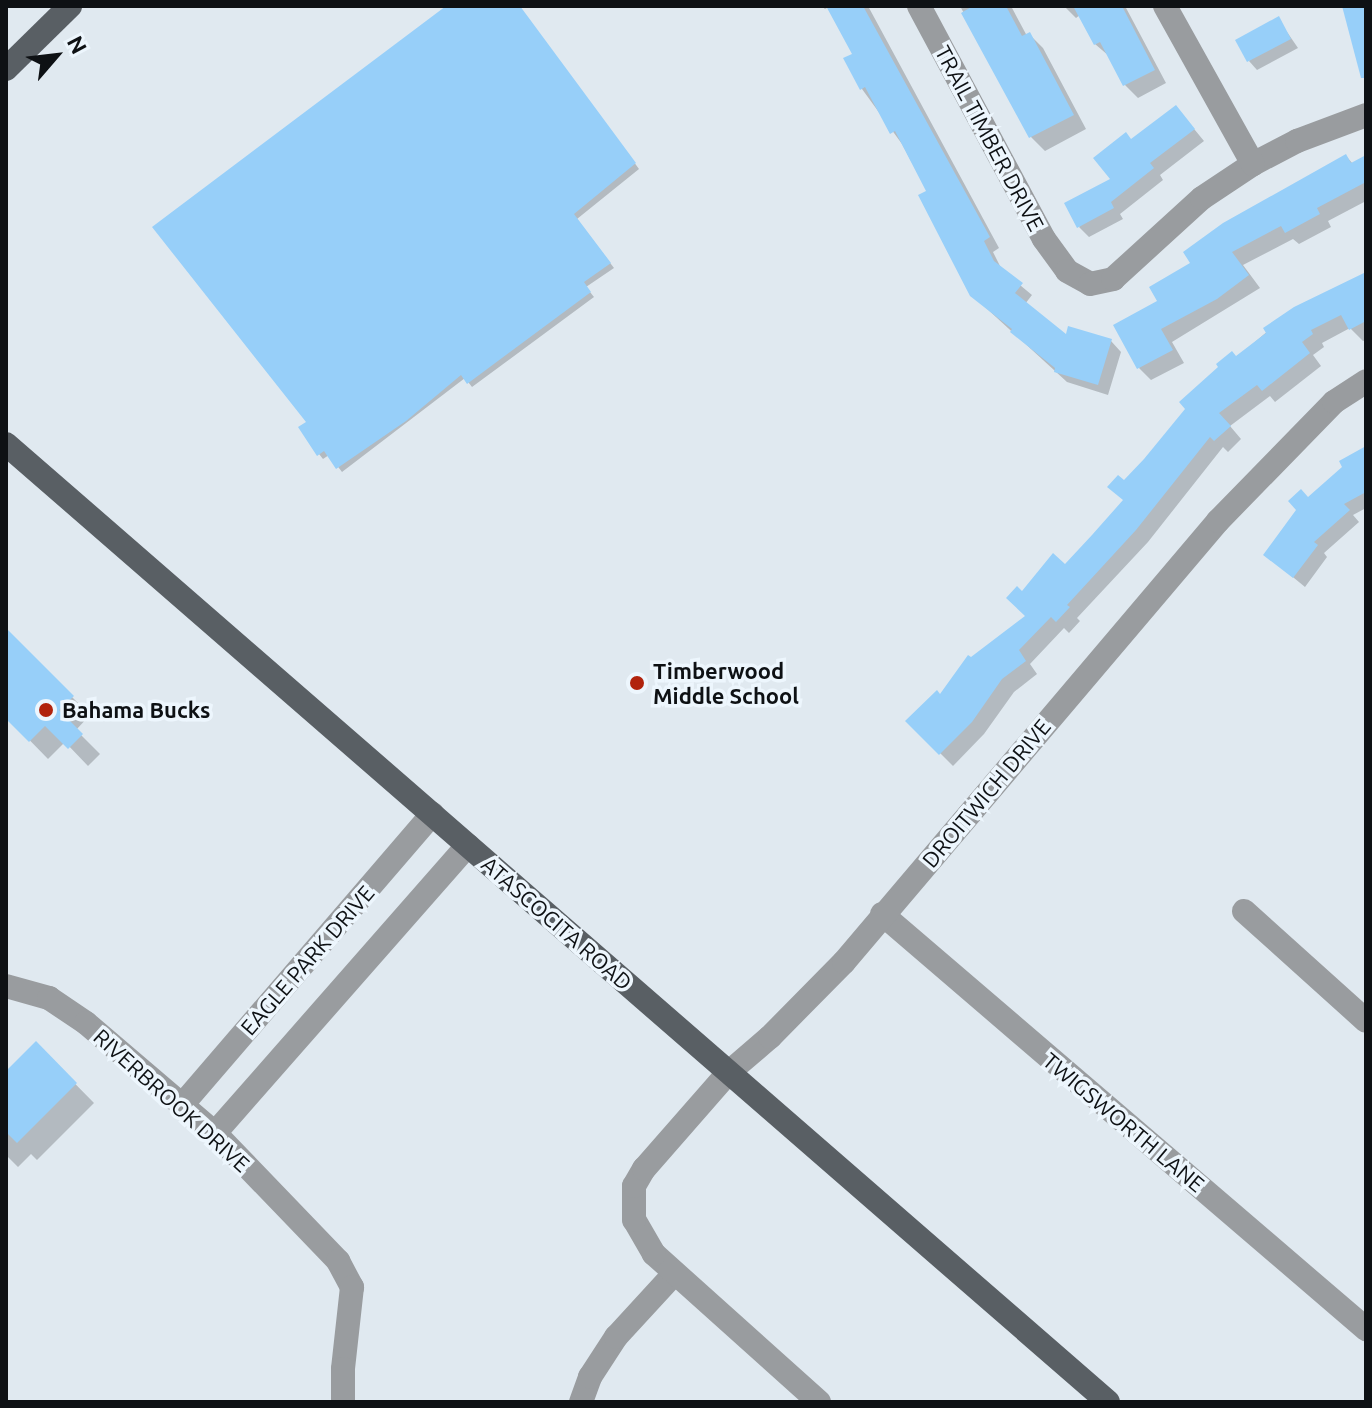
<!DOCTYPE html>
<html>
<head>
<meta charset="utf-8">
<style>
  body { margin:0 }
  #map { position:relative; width:1372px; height:1408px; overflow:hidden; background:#e0e9f0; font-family:Ubuntu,sans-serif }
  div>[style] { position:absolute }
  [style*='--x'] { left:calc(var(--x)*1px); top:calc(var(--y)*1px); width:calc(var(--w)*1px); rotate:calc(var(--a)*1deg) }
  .shadow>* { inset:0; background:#0003 }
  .building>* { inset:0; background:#97cff9 }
  .minor>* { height:24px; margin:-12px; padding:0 12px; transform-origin:12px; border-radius:12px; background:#999c9f }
  .major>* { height:24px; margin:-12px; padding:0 12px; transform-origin:12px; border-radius:12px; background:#595f64 }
  .dots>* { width:22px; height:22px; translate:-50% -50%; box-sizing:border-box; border:4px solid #edf6fd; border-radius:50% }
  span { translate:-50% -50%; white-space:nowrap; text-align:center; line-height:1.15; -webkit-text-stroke:7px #edf6fd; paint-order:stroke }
  .street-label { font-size:22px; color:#0e1114 }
  .poi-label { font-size:22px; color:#0e1114; font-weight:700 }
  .left { translate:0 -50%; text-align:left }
  .frame { position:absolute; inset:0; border:8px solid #0e1114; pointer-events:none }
  .north { position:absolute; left:16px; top:16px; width:80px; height:80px; -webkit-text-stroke:6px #edf6fd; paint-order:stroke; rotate:62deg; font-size:22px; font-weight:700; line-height:32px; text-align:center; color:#0e1114 }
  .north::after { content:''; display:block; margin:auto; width:28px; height:36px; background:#0e1114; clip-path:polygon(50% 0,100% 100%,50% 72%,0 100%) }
</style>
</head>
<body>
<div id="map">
  <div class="shadow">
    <i style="clip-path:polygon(449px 6px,519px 6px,639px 169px,577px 219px,614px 268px,586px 287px,594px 297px,472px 387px,465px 378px,342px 472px,329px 455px,323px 459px,319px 454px,309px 422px)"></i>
    <i style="clip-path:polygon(821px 6px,868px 6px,999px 248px,993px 252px,1002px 270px,1032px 295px,1025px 304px,1067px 337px,1111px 341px,1121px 352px,1108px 395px,1067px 382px,972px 295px,928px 192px,902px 144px,862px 89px,854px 54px,829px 7px,825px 9px)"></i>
    <i style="clip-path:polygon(960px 6px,1011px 6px,1027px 36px,1030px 35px,1043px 48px,1086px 129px,1045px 151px,1031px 137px)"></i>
    <i style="clip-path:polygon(1064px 6px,1125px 6px,1166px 83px,1138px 98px,1125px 85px,1109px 56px,1095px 44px,1080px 15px,1076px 18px)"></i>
    <i style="clip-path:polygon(1278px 19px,1298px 48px,1257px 70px,1249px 61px)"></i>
    <i style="clip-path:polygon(1176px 107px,1204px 141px,1160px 175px,1163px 180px,1120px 214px,1123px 219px,1089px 237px,1079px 227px,1113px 179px)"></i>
    <i style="clip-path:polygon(1346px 156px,1353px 164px,1366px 157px,1366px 201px,1328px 221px,1331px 227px,1299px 244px,1293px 239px,1243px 265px,1260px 288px,1172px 342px,1184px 363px,1151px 380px,1139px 368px,1160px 302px,1193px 263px)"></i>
    <i style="clip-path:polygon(1366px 273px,1366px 340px,1363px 341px,1350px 328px,1322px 343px,1324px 347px,1313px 355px,1321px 366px,1275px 402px,1270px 396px,1230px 426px,1241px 439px,1228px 452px,1223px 447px,1148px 542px,1077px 618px,1080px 621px,1069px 633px,1064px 628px,1030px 664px,1037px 674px,1014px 692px,984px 734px,953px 766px,908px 721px,941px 697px,971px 660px,1028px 617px,1022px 594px,1065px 567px,1124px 501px,1124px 482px,1236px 358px,1295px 308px)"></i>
    <i style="clip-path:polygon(1366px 448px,1366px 508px,1353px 515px,1359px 522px,1324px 553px,1327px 557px,1305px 587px,1266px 555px,1309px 499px)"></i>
    <i style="clip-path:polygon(6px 631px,90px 715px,76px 730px,100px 754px,88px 766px,65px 742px,48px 759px,6px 716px)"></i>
    <i style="clip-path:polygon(36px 1044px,94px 1103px,37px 1160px,31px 1154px,18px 1167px,6px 1155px,6px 1073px)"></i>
  </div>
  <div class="building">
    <i style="clip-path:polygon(446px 6px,520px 6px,636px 163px,574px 214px,611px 263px,584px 282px,591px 292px,467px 384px,461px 375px,406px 421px,336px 469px,324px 451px,317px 456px,298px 427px,306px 422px,152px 227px)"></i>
    <i style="clip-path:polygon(826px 6px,863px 6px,990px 237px,984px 241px,994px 261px,1023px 283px,1015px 293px,1066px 334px,1068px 326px,1112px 339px,1098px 385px,1054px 372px,1055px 368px,1010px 332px,1012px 329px,970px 296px,918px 195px,926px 191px,895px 131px,890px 134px,865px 87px,860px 90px,843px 58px,852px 54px)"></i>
    <i style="clip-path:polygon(973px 6px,1006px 6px,1022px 36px,1030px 32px,1074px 115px,1029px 138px,961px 13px)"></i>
    <i style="clip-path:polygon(1073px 6px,1122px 6px,1155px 70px,1123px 86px,1100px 42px,1094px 45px)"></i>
    <i style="clip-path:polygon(1342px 6px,1366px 6px,1366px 78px,1361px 78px)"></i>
    <i style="clip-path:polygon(1279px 16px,1291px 39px,1247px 62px,1235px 40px)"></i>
    <i style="clip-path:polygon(1176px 105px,1195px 129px,1150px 163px,1154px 168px,1111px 202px,1114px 208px,1077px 228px,1064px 203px,1110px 179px,1093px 158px,1126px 132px,1131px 139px)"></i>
    <i style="clip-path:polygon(1346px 154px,1351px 163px,1366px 155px,1366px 182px,1317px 208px,1320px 214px,1285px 233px,1281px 226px,1232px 252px,1249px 275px,1217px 299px,1161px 329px,1173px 350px,1137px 369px,1113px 325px,1157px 301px,1149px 287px,1190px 263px,1183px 252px,1223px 223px)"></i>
    <i style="clip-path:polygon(1366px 272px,1366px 321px,1349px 330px,1341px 315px,1311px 330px,1313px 334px,1302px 342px,1310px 353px,1262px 391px,1257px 385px,1219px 413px,1231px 426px,1214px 441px,1210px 437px,1136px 530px,1067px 605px,1070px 607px,1056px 622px,1051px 617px,1019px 650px,1026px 661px,1002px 679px,972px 722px,939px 755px,905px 721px,937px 690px,940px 694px,968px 655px,971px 657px,1025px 616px,1006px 598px,1017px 586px,1022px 591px,1053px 553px,1065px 564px,1092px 535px,1123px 500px,1107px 487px,1118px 475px,1124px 480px,1144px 459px,1185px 409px,1179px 402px,1218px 367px,1216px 364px,1232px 351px,1236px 356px,1266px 333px,1263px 328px,1294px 307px)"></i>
    <i style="clip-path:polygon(1366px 446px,1366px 492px,1344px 504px,1350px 510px,1314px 542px,1318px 545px,1293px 578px,1263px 555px,1296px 510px,1288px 501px,1301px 489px,1308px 497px,1342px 467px,1339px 461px)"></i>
    <i style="clip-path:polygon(6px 628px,74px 696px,59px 710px,83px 734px,68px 749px,45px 726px,29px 742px,6px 719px)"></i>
    <i style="clip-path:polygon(36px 1041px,77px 1083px,17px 1143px,6px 1132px,6px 1071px)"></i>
  </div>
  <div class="minor">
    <i style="--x:919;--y:6;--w:264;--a:61.8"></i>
    <i style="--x:1044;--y:239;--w:39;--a:54"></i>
    <i style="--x:1067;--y:271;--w:26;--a:29"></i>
    <i style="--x:1090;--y:284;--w:24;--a:-12"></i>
    <i style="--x:1113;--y:279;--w:120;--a:-42.3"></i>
    <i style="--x:1202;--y:198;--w:61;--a:-33.7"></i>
    <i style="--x:1253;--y:164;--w:50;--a:-27.6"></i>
    <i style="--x:1297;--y:141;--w:74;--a:-20.6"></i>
    <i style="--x:1165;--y:6;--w:181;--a:60.9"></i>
    <i style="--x:1244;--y:911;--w:164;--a:42"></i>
    <i style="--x:882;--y:914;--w:638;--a:40.61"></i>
    <i style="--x:6;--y:986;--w:45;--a:15.6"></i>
    <i style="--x:49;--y:998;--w:45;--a:34"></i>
    <i style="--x:86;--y:1023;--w:170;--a:40.5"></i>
    <i style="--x:215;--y:1133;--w:178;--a:46.1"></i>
    <i style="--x:338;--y:1261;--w:30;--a:62"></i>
    <i style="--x:352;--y:1287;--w:82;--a:96.3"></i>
    <i style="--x:343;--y:1369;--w:33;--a:90"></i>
    <i style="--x:182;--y:1105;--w:384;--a:-49.3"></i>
    <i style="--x:215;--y:1133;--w:383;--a:-48.7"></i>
    <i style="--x:581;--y:1402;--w:27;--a:-70"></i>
    <i style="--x:590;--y:1377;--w:48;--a:-57"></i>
    <i style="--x:616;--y:1337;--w:86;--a:-47.4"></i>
    <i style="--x:819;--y:1402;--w:222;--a:-138.1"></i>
    <i style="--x:654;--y:1254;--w:39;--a:-120"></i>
    <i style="--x:634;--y:1220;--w:34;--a:-90"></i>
    <i style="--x:634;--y:1186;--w:20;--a:-60"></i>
    <i style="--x:644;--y:1169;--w:128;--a:-48.8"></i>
    <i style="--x:728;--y:1073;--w:55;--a:-40.6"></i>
    <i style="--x:770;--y:1037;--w:105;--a:-45.4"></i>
    <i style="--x:844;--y:962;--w:578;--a:-49.7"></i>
    <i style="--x:1218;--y:521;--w:166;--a:-45.7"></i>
    <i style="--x:1334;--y:402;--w:38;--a:-33"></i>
  </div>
  <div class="major">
    <i style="--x:6;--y:69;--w:90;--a:-44.5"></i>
    <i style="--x:6;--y:444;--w:1460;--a:41"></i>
  </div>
  <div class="dots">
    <i style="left:637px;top:683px;background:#b1230d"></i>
    <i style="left:46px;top:710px;background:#b1230d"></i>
  </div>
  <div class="street-label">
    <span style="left:990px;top:138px;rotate:62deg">TRAIL TIMBER DRIVE</span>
    <span style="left:986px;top:793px;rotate:-50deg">DROITWICH DRIVE</span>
    <span style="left:557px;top:923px;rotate:41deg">ATASCOCITA ROAD</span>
    <span style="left:307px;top:960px;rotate:-49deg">EAGLE PARK DRIVE</span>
    <span style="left:172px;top:1100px;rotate:42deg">RIVERBROOK DRIVE</span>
    <span style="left:1124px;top:1122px;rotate:40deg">TWIGSWORTH LANE</span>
  </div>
  <div class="poi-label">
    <span class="left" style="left:653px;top:683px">Timberwood<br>Middle School</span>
    <span class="left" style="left:62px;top:710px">Bahama Bucks</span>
  </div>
  <div class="frame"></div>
  <div class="north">N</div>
</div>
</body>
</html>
